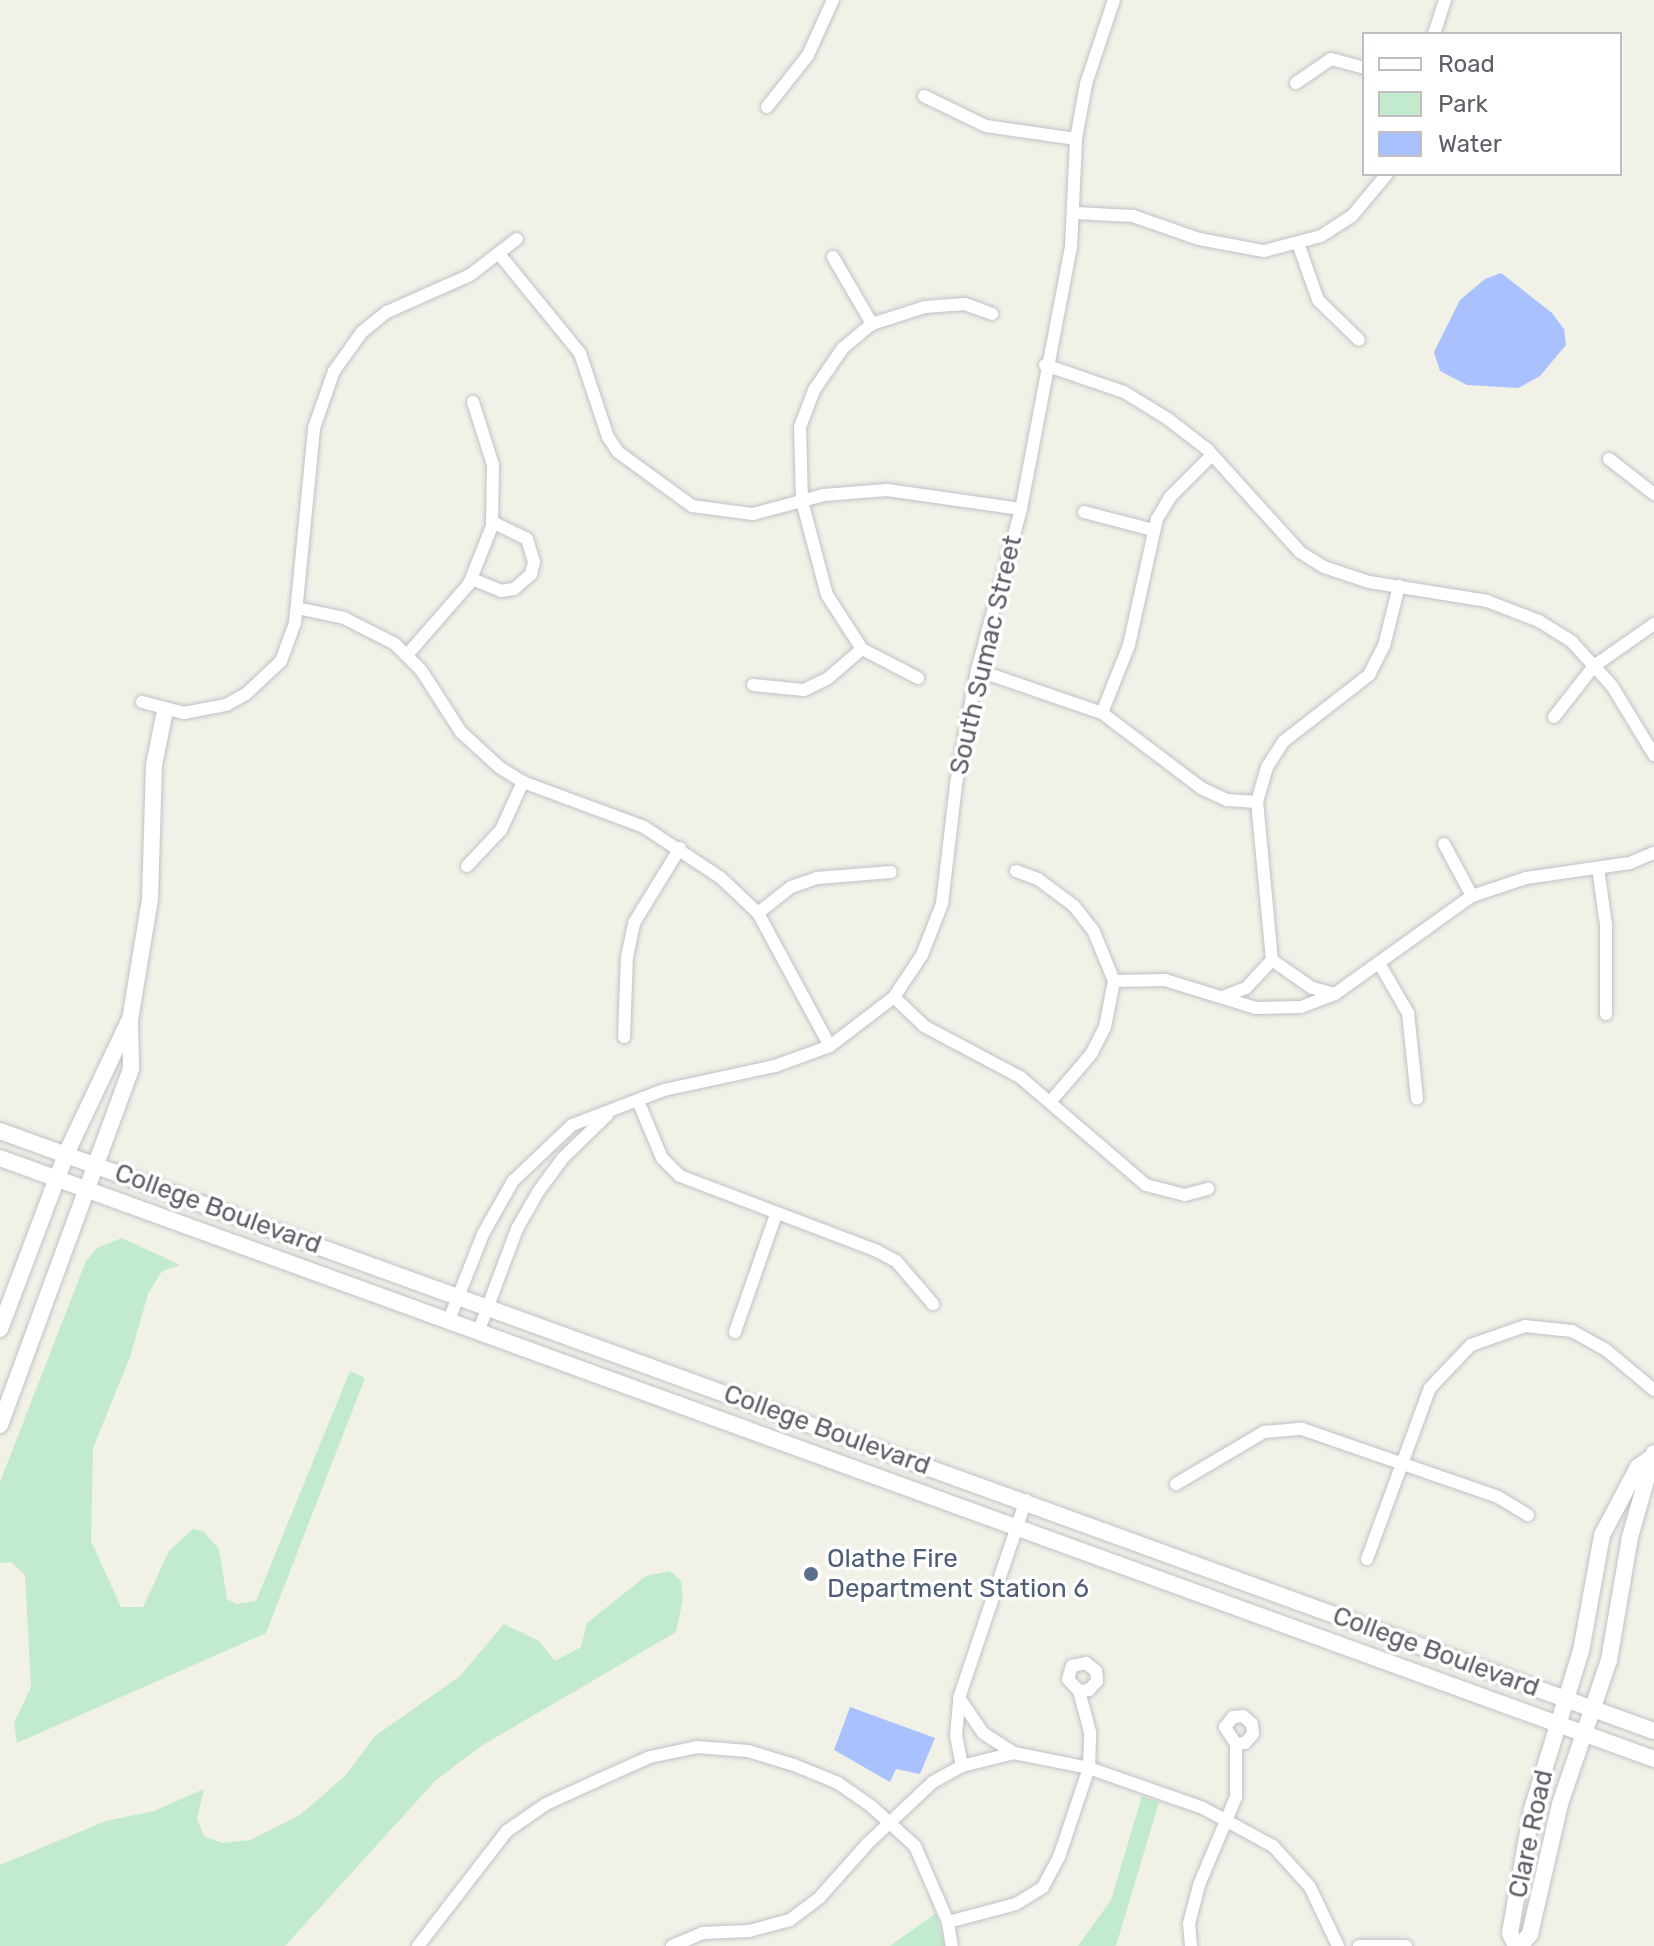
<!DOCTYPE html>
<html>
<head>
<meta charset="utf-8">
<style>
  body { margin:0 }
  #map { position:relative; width:1654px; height:1946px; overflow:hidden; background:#f1f1e7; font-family:Rubik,sans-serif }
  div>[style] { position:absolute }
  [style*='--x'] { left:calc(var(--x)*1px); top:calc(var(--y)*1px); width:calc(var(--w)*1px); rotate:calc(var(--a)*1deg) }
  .green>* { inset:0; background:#c2eacd }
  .water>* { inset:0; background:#a9c2ff }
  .roads { filter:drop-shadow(0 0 2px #c0c1c8) drop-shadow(0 0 2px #c0c1c8) }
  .minor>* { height:12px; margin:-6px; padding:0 6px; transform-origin:6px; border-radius:6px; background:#fff }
  .tertiary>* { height:16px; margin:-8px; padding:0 8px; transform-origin:8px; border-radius:8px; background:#fff }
  .dots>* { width:22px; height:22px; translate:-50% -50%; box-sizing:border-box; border:4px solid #fff; border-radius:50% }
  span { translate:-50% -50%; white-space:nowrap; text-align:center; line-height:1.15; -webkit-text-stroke:7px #fff; paint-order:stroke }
  .street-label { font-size:26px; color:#5e6068 }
  .service-label { font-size:26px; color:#4e5e75 }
  .left { translate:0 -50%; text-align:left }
  .legend { position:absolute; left:1362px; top:32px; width:260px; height:144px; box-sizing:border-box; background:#fff; border:2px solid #bfbfc3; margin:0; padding:10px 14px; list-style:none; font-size:24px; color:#5e6068 }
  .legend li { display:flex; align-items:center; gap:16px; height:40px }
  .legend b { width:40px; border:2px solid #bfbfc3 }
</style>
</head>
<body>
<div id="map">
  <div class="green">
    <i style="clip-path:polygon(122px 1238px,180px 1265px,162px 1271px,148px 1294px,130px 1357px,93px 1448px,91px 1541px,121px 1607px,143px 1607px,169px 1551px,193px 1529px,203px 1531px,219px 1549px,227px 1599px,236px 1604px,256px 1601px,350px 1371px,365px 1378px,266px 1633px,17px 1743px,14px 1723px,31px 1687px,25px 1575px,11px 1562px,0 1563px,0 1482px,86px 1261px,97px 1248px)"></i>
    <i style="clip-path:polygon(670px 1571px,681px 1581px,683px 1599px,676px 1632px,481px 1746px,435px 1781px,285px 1946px,0 1946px,0 1865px,106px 1821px,154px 1811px,204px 1789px,197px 1819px,204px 1836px,222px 1843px,250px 1840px,300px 1815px,345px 1776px,375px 1736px,460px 1676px,504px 1624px,539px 1641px,555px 1661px,581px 1647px,587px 1623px,646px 1576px)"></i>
    <i style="clip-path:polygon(1142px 1796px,1159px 1802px,1116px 1946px,1078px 1946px,1111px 1900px)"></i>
    <i style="clip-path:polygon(936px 1913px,945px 1946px,890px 1946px)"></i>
  </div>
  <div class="water">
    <i style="clip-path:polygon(1501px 273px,1552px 313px,1564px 329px,1566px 345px,1540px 376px,1518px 388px,1467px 385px,1440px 371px,1434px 352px,1460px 300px,1485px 279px)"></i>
    <i style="clip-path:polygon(850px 1707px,935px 1738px,920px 1774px,896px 1769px,890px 1782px,834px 1750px)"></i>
  </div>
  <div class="roads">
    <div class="minor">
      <i style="--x:1434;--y:34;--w:36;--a:-72"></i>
      <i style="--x:1296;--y:83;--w:42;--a:-34.4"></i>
      <i style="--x:1331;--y:59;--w:34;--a:15"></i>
      <i style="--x:924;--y:96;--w:69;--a:25.8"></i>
      <i style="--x:986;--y:126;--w:91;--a:8.2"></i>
      <i style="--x:767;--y:107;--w:66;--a:-51.7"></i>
      <i style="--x:808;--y:55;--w:60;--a:-65.6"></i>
      <i style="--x:1076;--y:213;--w:57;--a:3"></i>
      <i style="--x:1133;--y:216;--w:70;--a:19.2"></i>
      <i style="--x:1199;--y:239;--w:66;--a:10.5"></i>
      <i style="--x:1264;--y:251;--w:59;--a:-14.7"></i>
      <i style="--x:1321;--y:236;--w:37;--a:-33"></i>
      <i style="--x:1352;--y:216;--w:55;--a:-50.2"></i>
      <i style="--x:1299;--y:246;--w:57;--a:70.6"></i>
      <i style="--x:1318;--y:300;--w:57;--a:44.3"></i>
      <i style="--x:500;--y:255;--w:127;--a:50.8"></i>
      <i style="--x:580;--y:353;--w:89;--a:71.6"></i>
      <i style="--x:608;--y:437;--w:18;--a:56"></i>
      <i style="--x:618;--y:452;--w:92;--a:36.1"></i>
      <i style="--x:692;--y:506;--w:62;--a:7.5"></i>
      <i style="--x:753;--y:514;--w:73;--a:-15"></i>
      <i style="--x:824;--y:495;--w:63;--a:-4.5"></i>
      <i style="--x:887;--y:490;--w:135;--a:8.1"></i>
      <i style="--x:833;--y:257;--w:78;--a:59.8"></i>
      <i style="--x:1045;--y:365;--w:83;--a:18.9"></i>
      <i style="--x:1124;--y:392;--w:52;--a:31.5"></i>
      <i style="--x:1168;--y:419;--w:49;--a:37.6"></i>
      <i style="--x:1207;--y:449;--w:139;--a:47.9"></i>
      <i style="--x:1300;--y:552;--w:28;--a:32"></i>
      <i style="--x:1324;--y:567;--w:47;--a:18.4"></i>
      <i style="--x:1369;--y:582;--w:120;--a:9.1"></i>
      <i style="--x:1487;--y:601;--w:56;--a:21"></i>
      <i style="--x:1539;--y:621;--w:39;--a:32"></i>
      <i style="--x:1572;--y:642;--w:59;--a:47.7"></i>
      <i style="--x:1612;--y:686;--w:81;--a:58.7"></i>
      <i style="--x:1609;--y:459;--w:57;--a:37.9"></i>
      <i style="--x:1084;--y:512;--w:71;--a:14.6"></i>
      <i style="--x:472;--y:579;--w:31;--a:22"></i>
      <i style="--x:501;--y:591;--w:13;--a:-9"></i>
      <i style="--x:514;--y:589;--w:23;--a:-41"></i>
      <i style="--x:531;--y:574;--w:12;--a:-76"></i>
      <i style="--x:534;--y:562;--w:24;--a:-107"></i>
      <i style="--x:527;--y:539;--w:39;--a:-154"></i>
      <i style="--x:297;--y:608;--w:48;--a:12"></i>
      <i style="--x:344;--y:618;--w:57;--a:27"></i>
      <i style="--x:395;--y:644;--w:37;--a:45"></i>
      <i style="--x:421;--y:670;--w:74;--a:57.2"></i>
      <i style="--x:461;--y:732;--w:52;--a:42.6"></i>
      <i style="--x:499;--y:767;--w:28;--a:32"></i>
      <i style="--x:523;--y:782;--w:129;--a:20.4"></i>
      <i style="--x:644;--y:827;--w:92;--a:33.5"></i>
      <i style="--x:721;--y:878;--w:51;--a:43.4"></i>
      <i style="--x:758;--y:913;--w:151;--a:61.6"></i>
      <i style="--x:407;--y:655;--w:94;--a:-48.9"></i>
      <i style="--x:469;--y:584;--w:62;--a:-68.4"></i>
      <i style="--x:492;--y:526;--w:61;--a:-89.1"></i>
      <i style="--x:493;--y:465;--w:66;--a:-107.6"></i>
      <i style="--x:977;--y:670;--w:132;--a:19"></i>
      <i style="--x:1102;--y:713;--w:124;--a:37.1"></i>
      <i style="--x:1201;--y:788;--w:29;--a:25"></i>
      <i style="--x:1227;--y:800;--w:30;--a:4"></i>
      <i style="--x:918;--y:678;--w:63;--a:-152.6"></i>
      <i style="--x:862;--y:649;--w:64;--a:-122.9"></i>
      <i style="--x:827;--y:595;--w:97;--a:-104.9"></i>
      <i style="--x:802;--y:501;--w:74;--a:-91.5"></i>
      <i style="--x:800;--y:427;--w:40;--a:-69"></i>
      <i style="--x:814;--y:390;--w:51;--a:-55.4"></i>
      <i style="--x:843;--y:348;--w:38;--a:-40"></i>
      <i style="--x:872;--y:324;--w:56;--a:-17.8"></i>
      <i style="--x:925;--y:307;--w:40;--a:-4.3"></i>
      <i style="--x:965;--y:304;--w:29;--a:20"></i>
      <i style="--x:753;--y:685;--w:51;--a:5.6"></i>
      <i style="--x:804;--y:690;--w:25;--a:-26"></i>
      <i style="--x:827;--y:679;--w:46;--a:-40.6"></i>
      <i style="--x:142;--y:702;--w:43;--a:14.7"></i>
      <i style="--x:184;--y:713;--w:43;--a:-10.8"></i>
      <i style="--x:226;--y:705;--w:23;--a:-29"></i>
      <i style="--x:246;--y:694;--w:48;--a:-43.3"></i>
      <i style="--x:281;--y:661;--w:40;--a:-69.8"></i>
      <i style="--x:295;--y:623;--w:196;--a:-84.4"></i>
      <i style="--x:314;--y:428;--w:60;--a:-70.7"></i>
      <i style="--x:334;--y:371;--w:48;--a:-54.3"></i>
      <i style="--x:362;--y:332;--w:32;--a:-39"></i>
      <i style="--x:387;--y:312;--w:91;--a:-24"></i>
      <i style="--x:470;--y:275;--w:59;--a:-37.5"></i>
      <i style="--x:1102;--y:713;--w:73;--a:-68.3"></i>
      <i style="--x:1129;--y:645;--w:129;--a:-77.5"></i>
      <i style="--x:1157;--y:519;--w:26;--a:-59"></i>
      <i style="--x:1170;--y:497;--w:59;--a:-45"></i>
      <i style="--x:1554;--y:717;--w:65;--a:-51.9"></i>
      <i style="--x:1594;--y:666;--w:73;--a:-35"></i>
      <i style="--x:1444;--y:844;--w:59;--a:61.7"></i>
      <i style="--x:467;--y:866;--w:50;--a:-46.6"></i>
      <i style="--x:501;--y:830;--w:53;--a:-65.4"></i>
      <i style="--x:1598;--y:868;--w:58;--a:82"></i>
      <i style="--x:1606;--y:925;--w:89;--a:90"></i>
      <i style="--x:1016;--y:871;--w:23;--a:20"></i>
      <i style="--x:1038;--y:879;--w:45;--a:36.9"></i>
      <i style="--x:1074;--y:906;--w:33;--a:52"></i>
      <i style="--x:1094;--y:932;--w:53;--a:67.8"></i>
      <i style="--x:1114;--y:981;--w:47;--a:101.1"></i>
      <i style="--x:1105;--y:1027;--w:29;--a:117"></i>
      <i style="--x:1092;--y:1053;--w:63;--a:130.5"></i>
      <i style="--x:758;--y:913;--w:42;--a:-38.2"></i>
      <i style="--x:791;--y:887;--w:28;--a:-19"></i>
      <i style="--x:817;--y:878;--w:74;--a:-4.6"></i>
      <i style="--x:1379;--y:963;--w:58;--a:59.9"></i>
      <i style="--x:1408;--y:1013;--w:86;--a:84"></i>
      <i style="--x:1114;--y:981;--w:51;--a:-1.1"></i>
      <i style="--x:1165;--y:980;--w:95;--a:17.1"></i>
      <i style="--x:1256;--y:1008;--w:45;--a:-1.3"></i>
      <i style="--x:1301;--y:1007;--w:36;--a:-21"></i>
      <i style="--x:1335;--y:994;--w:168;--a:-35.6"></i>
      <i style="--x:1472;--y:896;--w:57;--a:-18.4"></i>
      <i style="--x:1526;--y:878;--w:105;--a:-8.2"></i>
      <i style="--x:1630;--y:863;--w:26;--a:-23"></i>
      <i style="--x:1335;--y:994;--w:24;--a:-165"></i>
      <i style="--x:1312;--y:988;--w:49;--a:-145"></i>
      <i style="--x:1272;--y:960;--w:159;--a:-95.4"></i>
      <i style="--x:1257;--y:802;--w:36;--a:-74"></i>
      <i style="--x:1267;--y:767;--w:31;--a:-57"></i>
      <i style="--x:1284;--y:741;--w:108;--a:-37.8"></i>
      <i style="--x:1369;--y:675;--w:33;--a:-63"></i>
      <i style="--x:1384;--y:646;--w:62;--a:-76"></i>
      <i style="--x:1225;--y:996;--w:22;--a:-21"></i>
      <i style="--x:1246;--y:988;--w:38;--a:-47"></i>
      <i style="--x:894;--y:997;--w:42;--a:44"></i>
      <i style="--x:924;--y:1026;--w:109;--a:28"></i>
      <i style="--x:1020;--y:1077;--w:166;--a:40.6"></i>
      <i style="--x:1146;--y:1185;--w:40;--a:14.4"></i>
      <i style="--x:1185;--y:1195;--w:24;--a:-15"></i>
      <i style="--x:624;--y:1037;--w:80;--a:-87.9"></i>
      <i style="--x:627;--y:957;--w:35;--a:-78"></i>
      <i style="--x:634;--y:923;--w:88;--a:-58.5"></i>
      <i style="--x:638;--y:1101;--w:62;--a:67.2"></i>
      <i style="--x:662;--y:1158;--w:25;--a:45"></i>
      <i style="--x:680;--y:1176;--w:211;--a:20.8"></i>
      <i style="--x:877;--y:1251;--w:21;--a:28"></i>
      <i style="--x:896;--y:1261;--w:57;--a:49.3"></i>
      <i style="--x:449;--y:1320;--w:92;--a:-68.4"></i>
      <i style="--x:483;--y:1234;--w:61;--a:-60.5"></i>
      <i style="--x:513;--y:1181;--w:81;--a:-43.5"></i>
      <i style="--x:572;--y:1125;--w:98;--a:-20.8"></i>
      <i style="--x:664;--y:1090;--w:114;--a:-12.2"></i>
      <i style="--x:775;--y:1066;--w:59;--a:-20"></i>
      <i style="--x:830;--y:1046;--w:81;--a:-37.4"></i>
      <i style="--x:894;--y:997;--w:50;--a:-56.3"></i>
      <i style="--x:922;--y:955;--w:55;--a:-68.6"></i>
      <i style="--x:942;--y:904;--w:121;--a:-83.3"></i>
      <i style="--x:956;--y:784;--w:116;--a:-79.6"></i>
      <i style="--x:977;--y:670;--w:167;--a:-74.7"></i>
      <i style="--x:1021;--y:509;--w:267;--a:-79.2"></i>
      <i style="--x:1071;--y:247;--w:108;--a:-87.3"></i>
      <i style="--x:1076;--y:139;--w:56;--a:-79.7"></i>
      <i style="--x:1086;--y:84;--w:89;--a:-71.6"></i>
      <i style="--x:479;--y:1330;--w:108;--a:-69.4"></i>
      <i style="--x:517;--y:1229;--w:43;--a:-60.4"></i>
      <i style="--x:538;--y:1192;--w:42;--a:-53.7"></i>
      <i style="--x:563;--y:1158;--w:62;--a:-44.3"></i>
      <i style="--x:735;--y:1332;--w:125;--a:-70.8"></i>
      <i style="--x:1176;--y:1484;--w:102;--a:-30.6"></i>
      <i style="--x:1264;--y:1432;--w:38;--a:-5"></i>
      <i style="--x:1302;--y:1429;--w:207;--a:19.1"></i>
      <i style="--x:1498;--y:1497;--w:35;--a:31"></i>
      <i style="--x:1367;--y:1559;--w:182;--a:-69.8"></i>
      <i style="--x:1430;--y:1388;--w:59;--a:-46.4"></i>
      <i style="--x:1471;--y:1345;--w:57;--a:-19.4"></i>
      <i style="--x:1525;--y:1326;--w:47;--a:6.1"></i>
      <i style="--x:1572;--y:1331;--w:39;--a:29"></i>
      <i style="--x:1606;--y:1350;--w:62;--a:39.8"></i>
      <i style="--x:959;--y:1698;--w:42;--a:55.6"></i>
      <i style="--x:983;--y:1733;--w:37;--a:33"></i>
      <i style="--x:962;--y:1766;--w:31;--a:-101"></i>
      <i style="--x:956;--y:1736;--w:38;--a:-85"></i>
      <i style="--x:959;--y:1698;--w:209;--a:-71.3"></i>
      <i style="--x:948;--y:1922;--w:70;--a:-14.8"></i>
      <i style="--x:1016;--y:1904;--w:32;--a:-32"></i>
      <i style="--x:1043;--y:1887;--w:34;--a:-62"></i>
      <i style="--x:1059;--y:1857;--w:94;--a:-71.4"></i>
      <i style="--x:1089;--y:1768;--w:36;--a:-88"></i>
      <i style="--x:1090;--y:1732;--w:42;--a:-105"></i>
      <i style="--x:1079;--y:1691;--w:16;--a:-133"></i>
      <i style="--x:1068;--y:1679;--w:14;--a:-73"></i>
      <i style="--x:1072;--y:1666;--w:14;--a:-12"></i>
      <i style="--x:1086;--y:1663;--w:13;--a:39"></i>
      <i style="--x:1096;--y:1671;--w:10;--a:84"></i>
      <i style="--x:1097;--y:1681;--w:12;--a:132"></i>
      <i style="--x:1089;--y:1690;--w:10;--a:174"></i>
      <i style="--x:418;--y:1946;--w:145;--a:-52.3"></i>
      <i style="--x:507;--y:1831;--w:47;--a:-34.7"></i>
      <i style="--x:546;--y:1804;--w:53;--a:-24.6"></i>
      <i style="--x:594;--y:1782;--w:61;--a:-24.1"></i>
      <i style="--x:650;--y:1757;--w:48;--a:-12"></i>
      <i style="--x:697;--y:1747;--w:51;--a:4.5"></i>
      <i style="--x:748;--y:1751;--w:48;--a:16.9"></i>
      <i style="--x:794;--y:1765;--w:48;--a:22.2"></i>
      <i style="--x:838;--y:1783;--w:40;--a:34.9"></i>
      <i style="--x:871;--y:1806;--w:59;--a:42.3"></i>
      <i style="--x:915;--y:1846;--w:83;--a:66.5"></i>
      <i style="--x:948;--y:1922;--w:24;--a:81"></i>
      <i style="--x:672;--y:1946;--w:34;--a:-23"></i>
      <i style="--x:703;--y:1933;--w:46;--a:-2.5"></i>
      <i style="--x:749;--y:1931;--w:42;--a:-15"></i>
      <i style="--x:790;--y:1920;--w:38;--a:-37"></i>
      <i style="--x:820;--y:1897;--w:71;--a:-48.4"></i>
      <i style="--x:867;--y:1844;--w:91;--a:-43.2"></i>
      <i style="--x:933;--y:1782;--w:33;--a:-29"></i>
      <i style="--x:962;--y:1766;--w:54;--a:-14"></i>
      <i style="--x:1014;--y:1753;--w:76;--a:11.3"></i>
      <i style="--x:1089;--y:1768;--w:121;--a:19.3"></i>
      <i style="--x:1203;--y:1808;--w:80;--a:28.5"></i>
      <i style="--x:1273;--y:1846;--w:55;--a:47.9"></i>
      <i style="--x:1310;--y:1887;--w:65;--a:64.6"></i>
      <i style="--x:1191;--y:1946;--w:22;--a:-95"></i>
      <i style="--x:1189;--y:1924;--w:40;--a:-75.6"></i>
      <i style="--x:1199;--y:1885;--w:95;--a:-67.2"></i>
      <i style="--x:1236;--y:1797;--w:53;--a:-90"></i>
      <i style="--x:1236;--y:1744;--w:20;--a:-123"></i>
      <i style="--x:1225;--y:1727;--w:13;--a:-51"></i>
      <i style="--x:1233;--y:1717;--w:10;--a:-6"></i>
      <i style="--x:1243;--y:1716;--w:12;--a:42"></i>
      <i style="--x:1252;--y:1724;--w:10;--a:84"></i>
      <i style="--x:1253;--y:1734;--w:12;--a:132"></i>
      <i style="--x:1245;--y:1743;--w:9;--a:174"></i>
      <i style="--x:1359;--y:1946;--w:47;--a:0"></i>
    </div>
    <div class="tertiary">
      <i style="--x:0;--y:1131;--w:1759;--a:19.94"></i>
      <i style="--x:0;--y:1158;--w:1760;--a:19.97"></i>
      <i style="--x:0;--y:1329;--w:187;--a:-69.3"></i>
      <i style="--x:66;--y:1154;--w:147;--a:-64.7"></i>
      <i style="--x:0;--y:1425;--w:380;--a:-69.8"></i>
      <i style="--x:131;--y:1068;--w:48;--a:-91.2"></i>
      <i style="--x:130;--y:1020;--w:123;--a:-80.6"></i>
      <i style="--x:150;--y:899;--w:134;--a:-88.3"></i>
      <i style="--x:154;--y:765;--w:55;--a:-78.5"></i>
      <i style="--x:1516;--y:1946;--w:14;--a:-115"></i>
      <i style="--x:1510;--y:1933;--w:126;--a:-79.9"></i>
      <i style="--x:1532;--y:1809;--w:165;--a:-72.8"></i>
      <i style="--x:1581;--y:1651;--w:118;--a:-79.7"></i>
      <i style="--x:1602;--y:1535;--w:77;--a:-62.1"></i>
      <i style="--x:1638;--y:1467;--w:16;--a:-35"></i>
      <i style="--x:1520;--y:1946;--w:16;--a:-50"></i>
      <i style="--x:1530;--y:1934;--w:133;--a:-77"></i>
      <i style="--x:1560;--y:1804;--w:152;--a:-71.2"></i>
      <i style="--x:1609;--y:1660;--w:125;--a:-80.3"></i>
      <i style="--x:1630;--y:1537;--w:87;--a:-74.1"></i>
    </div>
  </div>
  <div class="dots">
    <i style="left:811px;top:1574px;background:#5c6f8a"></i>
  </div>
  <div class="street-label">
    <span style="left:986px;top:655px;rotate:-77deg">South Sumac Street</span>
    <span style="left:218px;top:1209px;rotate:20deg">College Boulevard</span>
    <span style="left:827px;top:1430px;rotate:20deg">College Boulevard</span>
    <span style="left:1436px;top:1652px;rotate:20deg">College Boulevard</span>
    <span style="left:1531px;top:1834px;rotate:-78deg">Clare Road</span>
  </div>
  <div class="service-label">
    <span class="left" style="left:827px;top:1574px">Olathe Fire<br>Department Station 6</span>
  </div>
  <ul class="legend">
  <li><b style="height:10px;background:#fff"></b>Road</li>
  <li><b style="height:22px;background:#c2eacd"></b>Park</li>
  <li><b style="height:22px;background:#a9c2ff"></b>Water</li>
  </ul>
</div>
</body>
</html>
